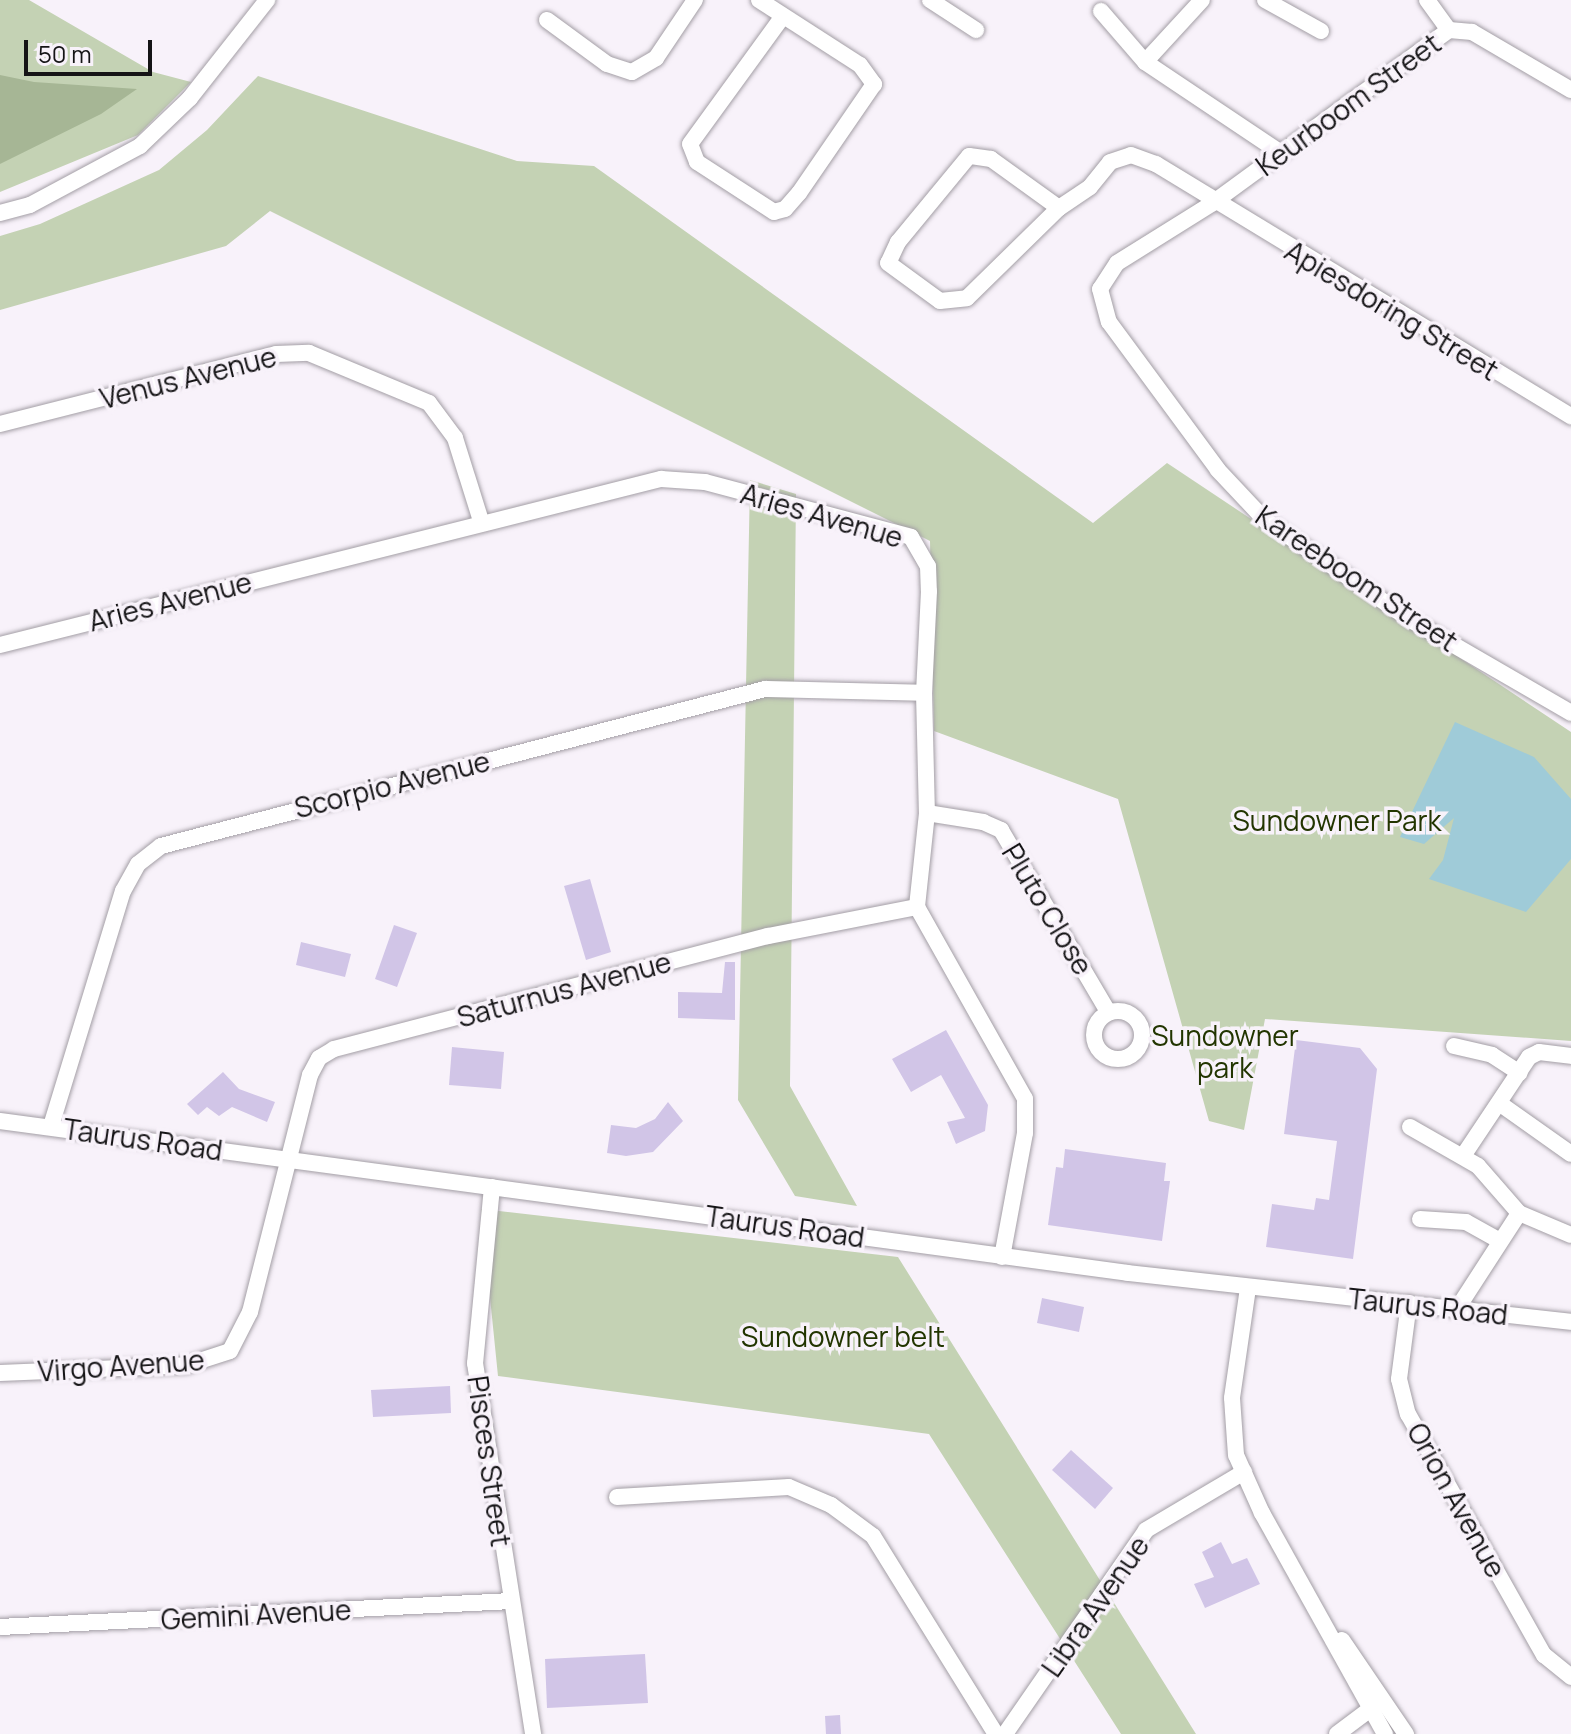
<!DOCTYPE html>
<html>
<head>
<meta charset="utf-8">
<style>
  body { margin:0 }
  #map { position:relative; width:1571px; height:1734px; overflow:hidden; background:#f8f2fa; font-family:Manrope,sans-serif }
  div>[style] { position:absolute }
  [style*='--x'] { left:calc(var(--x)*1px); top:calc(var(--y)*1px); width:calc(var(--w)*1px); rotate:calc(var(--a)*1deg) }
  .green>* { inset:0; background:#c4d2b4 }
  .forest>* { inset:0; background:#a6b695 }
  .water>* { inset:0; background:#9fcbd8 }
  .building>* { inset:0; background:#d1c5e7 }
  .roads { filter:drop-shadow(0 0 2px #a39ea5) drop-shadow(0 0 2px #a39ea5) }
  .minor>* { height:16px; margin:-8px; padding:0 8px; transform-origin:8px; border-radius:8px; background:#fff }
  .minor>.ring { margin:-8px; padding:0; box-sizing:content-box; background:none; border:16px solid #fff; border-radius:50% }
  span { translate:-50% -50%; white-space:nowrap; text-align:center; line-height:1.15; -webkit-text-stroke:7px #f8f2fa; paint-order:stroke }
  .street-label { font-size:28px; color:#151416 }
  .park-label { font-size:28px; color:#223500 }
  .scale { position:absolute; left:24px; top:40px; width:128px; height:36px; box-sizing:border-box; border:4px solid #151416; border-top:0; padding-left:10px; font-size:24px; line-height:28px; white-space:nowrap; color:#151416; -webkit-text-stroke:6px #f8f2fa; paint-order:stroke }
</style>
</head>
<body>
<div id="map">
  <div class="green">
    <i style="clip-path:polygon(0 0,29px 0,153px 72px,191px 82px,138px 135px,0 192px)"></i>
    <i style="clip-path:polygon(258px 76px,517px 161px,594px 166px,1093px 523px,1167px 463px,1571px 732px,1571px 1041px,1265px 1019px,1244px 1130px,1209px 1121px,1118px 799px,934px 731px,930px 541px,270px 211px,226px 246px,0 310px,0 236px,40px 224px,159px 170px,207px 130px)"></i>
    <i style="clip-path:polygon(750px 480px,796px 494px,790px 1086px,857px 1206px,795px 1196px,738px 1100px)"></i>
    <i style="clip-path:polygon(481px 1209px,898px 1257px,1196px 1734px,1121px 1734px,929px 1434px,498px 1376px)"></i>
  </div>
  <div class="forest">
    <i style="clip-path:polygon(0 75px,34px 82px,137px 89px,101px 114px,0 164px)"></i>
  </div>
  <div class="water">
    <i style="clip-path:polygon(1455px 722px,1534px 757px,1571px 799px,1571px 859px,1526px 912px,1429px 879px,1443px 860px,1454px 818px,1424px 844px,1400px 837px)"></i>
  </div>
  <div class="building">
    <i style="clip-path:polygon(590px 879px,611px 952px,586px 960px,564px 886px)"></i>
    <i style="clip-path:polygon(394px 925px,417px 933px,397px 987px,375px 979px)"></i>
    <i style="clip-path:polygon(301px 942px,351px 954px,345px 977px,296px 965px)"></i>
    <i style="clip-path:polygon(725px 962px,735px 962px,735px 1020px,678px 1018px,678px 992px,722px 993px)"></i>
    <i style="clip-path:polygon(946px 1030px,988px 1105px,985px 1131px,956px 1144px,947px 1122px,965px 1118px,941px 1075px,911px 1092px,892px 1059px)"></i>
    <i style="clip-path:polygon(1296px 1040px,1360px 1048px,1377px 1069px,1353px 1259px,1266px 1247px,1272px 1204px,1314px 1210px,1316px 1198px,1329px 1200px,1337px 1141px,1284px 1134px)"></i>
    <i style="clip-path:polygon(452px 1047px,504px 1052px,501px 1089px,449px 1085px)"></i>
    <i style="clip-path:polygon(223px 1072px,239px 1089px,275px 1102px,267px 1122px,232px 1107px,219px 1116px,207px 1107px,198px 1115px,187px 1104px)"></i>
    <i style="clip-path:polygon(668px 1102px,683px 1121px,653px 1152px,626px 1156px,607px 1153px,611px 1125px,636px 1128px,655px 1119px)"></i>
    <i style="clip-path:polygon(1065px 1149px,1166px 1163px,1164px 1181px,1170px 1181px,1162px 1241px,1048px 1225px,1056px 1167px,1063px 1168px)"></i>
    <i style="clip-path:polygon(1042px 1298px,1084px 1307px,1079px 1332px,1037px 1323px)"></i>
    <i style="clip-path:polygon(450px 1386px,451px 1413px,373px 1417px,371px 1390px)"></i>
    <i style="clip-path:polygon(1071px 1450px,1113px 1488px,1095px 1509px,1052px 1470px)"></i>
    <i style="clip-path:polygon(1221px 1542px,1232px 1564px,1247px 1558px,1260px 1584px,1205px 1608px,1194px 1584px,1214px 1577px,1202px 1552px)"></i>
    <i style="clip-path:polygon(645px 1654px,648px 1703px,547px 1708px,545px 1659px)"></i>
    <i style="clip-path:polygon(840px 1715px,841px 1734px,826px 1734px,825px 1716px)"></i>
  </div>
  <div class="roads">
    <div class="minor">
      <i style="--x:759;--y:0;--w:120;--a:32.8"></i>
      <i style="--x:860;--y:65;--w:24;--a:54"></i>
      <i style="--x:874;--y:84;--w:132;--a:124.5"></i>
      <i style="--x:799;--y:193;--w:21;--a:131"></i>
      <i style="--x:785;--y:209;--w:11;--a:165"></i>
      <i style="--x:774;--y:212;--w:92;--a:-147"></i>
      <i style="--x:697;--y:162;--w:19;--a:-111"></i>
      <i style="--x:690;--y:144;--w:158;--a:-54"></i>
      <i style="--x:930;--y:0;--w:55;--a:33.1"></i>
      <i style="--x:1265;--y:0;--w:64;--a:29"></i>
      <i style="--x:1427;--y:0;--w:37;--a:54"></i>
      <i style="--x:1101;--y:11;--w:67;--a:49.2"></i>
      <i style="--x:1145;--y:62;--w:164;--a:33.8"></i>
      <i style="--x:547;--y:20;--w:74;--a:36.3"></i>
      <i style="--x:607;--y:64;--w:26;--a:18"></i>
      <i style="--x:632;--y:72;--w:28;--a:-30"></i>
      <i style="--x:656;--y:58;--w:70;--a:-56.1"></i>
      <i style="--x:1145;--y:62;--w:84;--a:-47.4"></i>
      <i style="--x:1571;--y:90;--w:115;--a:-149.6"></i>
      <i style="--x:1472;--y:32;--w:23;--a:-175"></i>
      <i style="--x:1449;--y:30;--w:293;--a:143.8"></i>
      <i style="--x:1213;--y:203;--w:113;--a:148"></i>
      <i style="--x:1117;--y:263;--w:31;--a:123"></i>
      <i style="--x:1100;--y:289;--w:34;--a:75"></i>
      <i style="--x:1109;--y:322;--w:184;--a:53.6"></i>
      <i style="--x:1218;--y:470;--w:69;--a:46.8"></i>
      <i style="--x:1265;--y:520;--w:175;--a:34.5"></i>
      <i style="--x:1409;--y:619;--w:187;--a:30.1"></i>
      <i style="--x:1059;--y:208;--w:84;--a:-144.2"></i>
      <i style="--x:991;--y:159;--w:22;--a:-172"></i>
      <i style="--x:969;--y:156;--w:112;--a:129.5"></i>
      <i style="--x:898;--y:242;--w:23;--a:115"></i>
      <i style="--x:888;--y:263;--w:64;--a:36.2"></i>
      <i style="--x:940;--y:301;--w:27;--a:-6"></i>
      <i style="--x:967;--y:298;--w:129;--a:-44.4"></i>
      <i style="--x:1059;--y:208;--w:37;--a:-34"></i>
      <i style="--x:1090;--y:187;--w:32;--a:-51"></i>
      <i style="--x:1110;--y:162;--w:22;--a:-18"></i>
      <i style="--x:1131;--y:155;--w:27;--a:20"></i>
      <i style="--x:1156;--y:164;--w:486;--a:31.3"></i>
      <i style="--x:0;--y:213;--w:31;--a:-15"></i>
      <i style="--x:30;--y:205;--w:125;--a:-28.2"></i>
      <i style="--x:140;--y:146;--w:69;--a:-43.8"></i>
      <i style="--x:190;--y:98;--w:125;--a:-51.8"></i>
      <i style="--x:0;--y:424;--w:285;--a:-14.2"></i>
      <i style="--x:276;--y:354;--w:33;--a:-2"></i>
      <i style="--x:309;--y:353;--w:130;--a:22.6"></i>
      <i style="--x:429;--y:403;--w:44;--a:53.4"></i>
      <i style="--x:455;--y:438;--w:87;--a:72.6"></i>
      <i style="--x:0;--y:645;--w:682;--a:-14.1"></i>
      <i style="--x:661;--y:479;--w:44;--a:3.9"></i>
      <i style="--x:705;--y:482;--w:213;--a:14.9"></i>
      <i style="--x:911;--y:537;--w:34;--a:60"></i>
      <i style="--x:928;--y:566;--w:25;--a:88"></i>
      <i style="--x:929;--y:591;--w:102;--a:92.8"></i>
      <i style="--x:924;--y:693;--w:120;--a:88.6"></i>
      <i style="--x:927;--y:813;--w:95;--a:96.1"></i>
      <i style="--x:917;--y:907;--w:220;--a:60.6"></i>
      <i style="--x:1025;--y:1099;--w:34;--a:90"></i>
      <i style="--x:1025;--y:1133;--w:126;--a:100.5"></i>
      <i style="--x:927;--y:813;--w:57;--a:9.1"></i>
      <i style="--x:983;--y:822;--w:20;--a:24"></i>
      <i style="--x:1001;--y:830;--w:212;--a:59.5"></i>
      <i class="ring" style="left:1094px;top:1011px;width:32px;height:32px"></i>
      <i style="--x:1454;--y:1046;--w:39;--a:13"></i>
      <i style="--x:1492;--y:1055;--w:33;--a:33"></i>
      <i style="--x:1499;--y:1103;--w:88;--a:35.3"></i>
      <i style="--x:0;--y:1121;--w:1138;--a:7.67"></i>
      <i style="--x:1128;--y:1273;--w:446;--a:6.3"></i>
      <i style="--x:51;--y:1126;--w:246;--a:-73"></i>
      <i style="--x:123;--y:891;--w:31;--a:-61"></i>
      <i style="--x:138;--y:864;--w:29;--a:-38"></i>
      <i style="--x:161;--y:846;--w:624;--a:-14.57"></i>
      <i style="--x:765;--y:689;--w:159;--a:1.4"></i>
      <i style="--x:1410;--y:1127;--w:78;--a:29.8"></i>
      <i style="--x:1478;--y:1166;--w:62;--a:48.9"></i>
      <i style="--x:1463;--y:1156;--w:119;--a:-56.3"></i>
      <i style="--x:1529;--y:1057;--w:11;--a:-27"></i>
      <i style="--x:1539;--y:1052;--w:32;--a:7"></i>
      <i style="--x:492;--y:1187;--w:177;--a:95.5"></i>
      <i style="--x:475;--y:1363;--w:376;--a:81.1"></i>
      <i style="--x:1420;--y:1219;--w:46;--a:3.7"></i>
      <i style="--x:1466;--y:1222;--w:39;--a:29"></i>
      <i style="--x:1248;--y:1288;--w:111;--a:98.3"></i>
      <i style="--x:1232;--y:1398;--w:57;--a:86"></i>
      <i style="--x:1236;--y:1455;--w:64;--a:65.9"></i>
      <i style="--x:1262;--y:1513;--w:253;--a:60.9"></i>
      <i style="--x:1409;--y:1303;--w:77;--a:97.5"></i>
      <i style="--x:1399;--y:1379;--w:36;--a:76"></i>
      <i style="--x:1408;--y:1414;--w:277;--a:60.6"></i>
      <i style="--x:1544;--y:1655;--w:35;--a:39"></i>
      <i style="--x:1457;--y:1309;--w:114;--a:-57.1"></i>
      <i style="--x:1519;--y:1213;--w:56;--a:22.9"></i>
      <i style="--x:0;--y:1373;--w:187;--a:-2.4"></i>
      <i style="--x:187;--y:1365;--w:45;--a:-18"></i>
      <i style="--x:230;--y:1351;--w:44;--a:-62.9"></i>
      <i style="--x:250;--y:1312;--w:244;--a:-75.8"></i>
      <i style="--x:310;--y:1075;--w:19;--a:-62"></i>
      <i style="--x:319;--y:1058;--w:17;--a:-31"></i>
      <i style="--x:334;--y:1049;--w:448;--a:-14.6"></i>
      <i style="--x:768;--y:936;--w:152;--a:-11"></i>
      <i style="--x:617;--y:1497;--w:172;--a:-3.3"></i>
      <i style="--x:789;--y:1487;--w:46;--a:23.2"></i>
      <i style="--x:831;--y:1505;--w:52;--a:36.4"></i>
      <i style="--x:873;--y:1536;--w:233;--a:58.2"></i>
      <i style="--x:0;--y:1627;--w:512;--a:-2.91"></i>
      <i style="--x:1342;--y:1640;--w:114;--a:55.8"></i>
      <i style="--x:1005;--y:1734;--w:248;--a:-55.3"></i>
      <i style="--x:1146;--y:1530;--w:114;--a:-30.6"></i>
      <i style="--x:1337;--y:1734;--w:50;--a:-36.9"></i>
    </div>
  </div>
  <div class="street-label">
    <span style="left:1348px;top:104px;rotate:-36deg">Keurboom Street</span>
    <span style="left:1392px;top:310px;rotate:31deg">Apiesdoring Street</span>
    <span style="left:188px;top:377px;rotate:-14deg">Venus Avenue</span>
    <span style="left:822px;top:515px;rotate:16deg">Aries Avenue</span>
    <span style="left:1357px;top:578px;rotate:34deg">Kareeboom Street</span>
    <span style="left:170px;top:601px;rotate:-14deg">Aries Avenue</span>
    <span style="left:392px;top:784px;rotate:-14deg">Scorpio Avenue</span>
    <span style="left:1048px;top:909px;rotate:59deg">Pluto Close</span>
    <span style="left:564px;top:989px;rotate:-15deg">Saturnus Avenue</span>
    <span style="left:143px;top:1139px;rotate:8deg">Taurus Road</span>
    <span style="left:785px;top:1226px;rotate:8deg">Taurus Road</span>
    <span style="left:1428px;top:1306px;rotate:6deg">Taurus Road</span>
    <span style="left:121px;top:1365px;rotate:-4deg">Virgo Avenue</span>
    <span style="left:490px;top:1461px;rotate:82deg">Pisces Street</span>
    <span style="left:1457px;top:1500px;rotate:61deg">Orion Avenue</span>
    <span style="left:1095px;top:1606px;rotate:-55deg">Libra Avenue</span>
    <span style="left:256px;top:1614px;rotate:-3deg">Gemini Avenue</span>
  </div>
  <div class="park-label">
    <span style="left:1337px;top:820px">Sundowner Park</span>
    <span style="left:1225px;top:1051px">Sundowner<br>park</span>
    <span style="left:843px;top:1336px">Sundowner belt</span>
  </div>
  <div class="scale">50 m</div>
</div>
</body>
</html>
